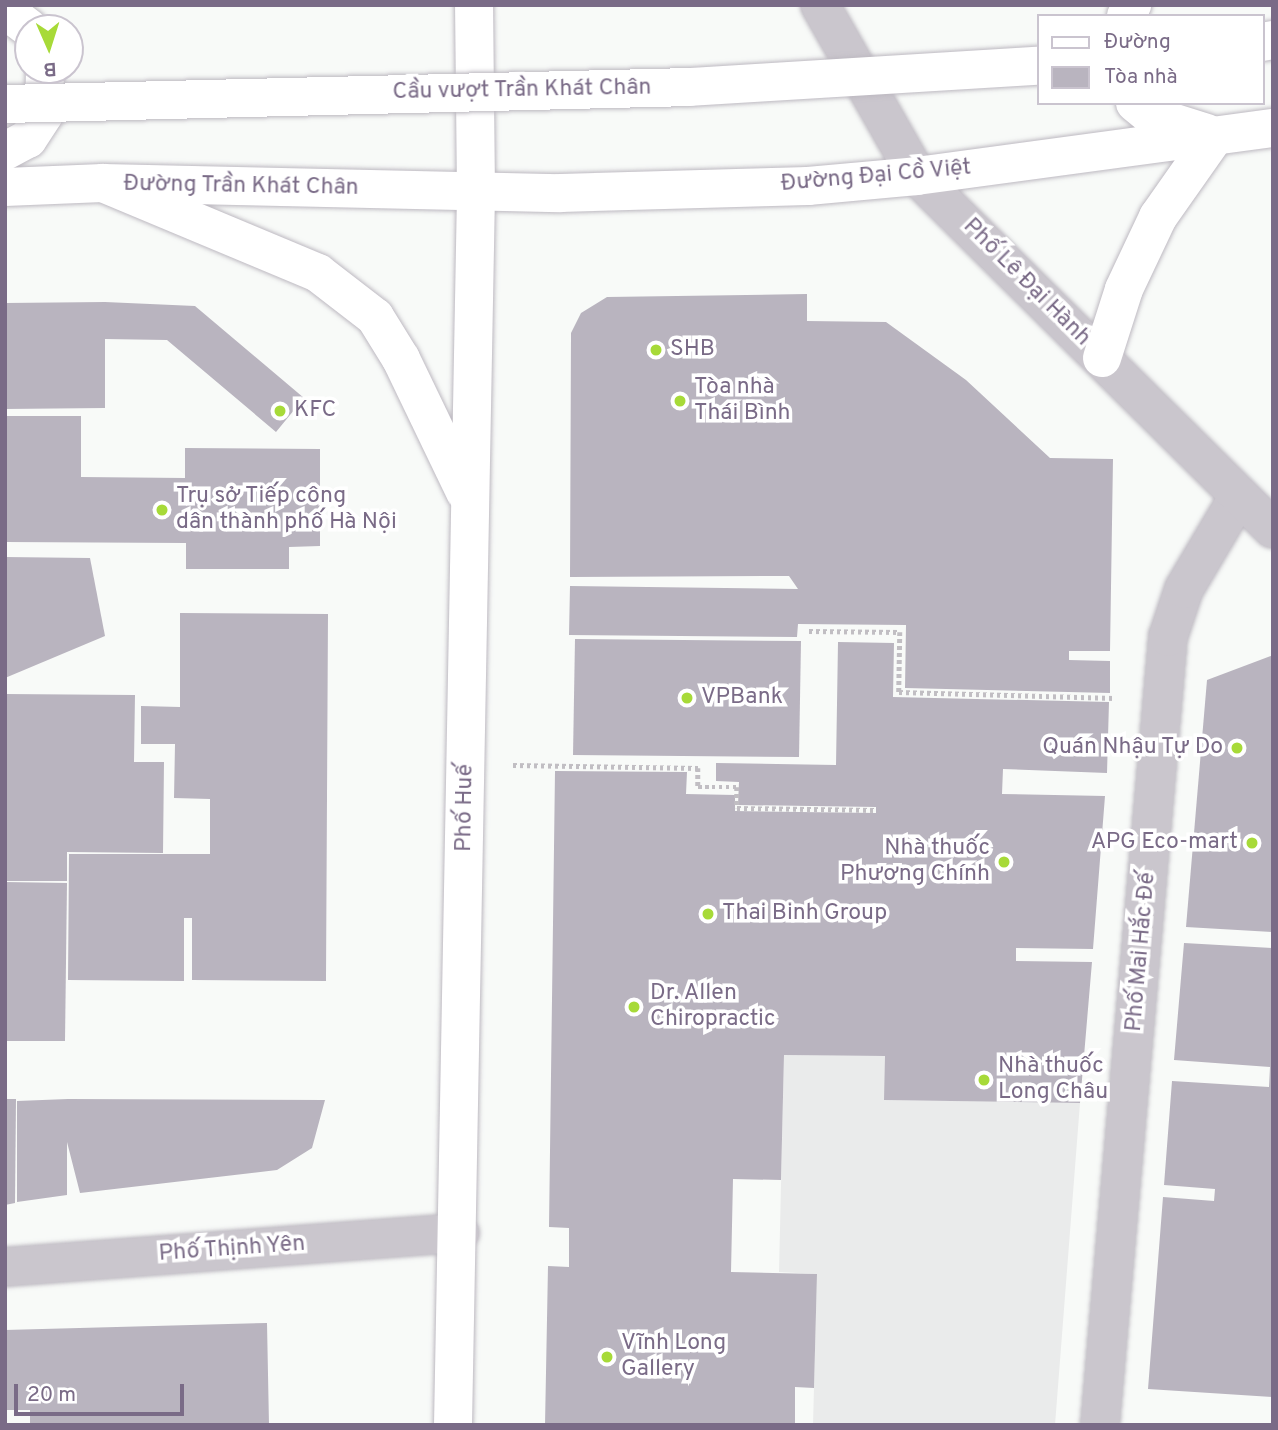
<!DOCTYPE html>
<html>
<head>
<meta charset="utf-8">
<style>
  body { margin:0 }
  #map { position:relative; width:1278px; height:1430px; overflow:hidden; background:#f8faf8; font-family:Overpass,sans-serif }
  div>[style] { position:absolute }
  [style*='--x'] { left:calc(var(--x)*1px); top:calc(var(--y)*1px); width:calc(var(--w)*1px); rotate:calc(var(--a)*1deg) }
  .built>* { inset:0; background:#eaebeb }
  .building>* { inset:0; background:#b9b4bf }
  .path>* { height:4.5px; margin-top:-2.25px; transform-origin:0; background:repeating-linear-gradient(90deg,#c1bec3 0 3.5px,transparent 0 7px) }
  .roads { filter:drop-shadow(0 0 2px #bdb9c1) drop-shadow(0 0 2px #bdb9c1) }
  .minor>* { height:38px; margin:-19px; padding:0 19px; transform-origin:19px; border-radius:19px; background:#cac6cd }
  .tertiary>* { height:38px; margin:-19px; padding:0 19px; transform-origin:19px; border-radius:19px; background:#cac6cd }
  .secondary>* { height:38px; margin:-19px; padding:0 19px; transform-origin:19px; border-radius:19px; background:#fff }
  .primary>* { height:38px; margin:-19px; padding:0 19px; transform-origin:19px; border-radius:19px; background:#fff }
  .bridges { filter:drop-shadow(0 0 2px #bdb9c1) drop-shadow(0 0 2px #bdb9c1) }
  .primary-bridge>* { height:38px; margin:-19px; padding:0 19px; transform-origin:19px; border-radius:19px; background:#fff }
  .dots>* { width:19px; height:19px; translate:-50% -50%; box-sizing:border-box; border:4px solid #fff; border-radius:50% }
  span { translate:-50% -50%; white-space:nowrap; text-align:center; line-height:1.15; -webkit-text-stroke:7px #fff; paint-order:stroke }
  .street-label { font-size:23px; color:#7a6b87 }
  .poi-label { font-size:23px; color:#7a6b87 }
  .left { translate:0 -50%; text-align:left }
  .right { translate:-100% -50%; text-align:right }
  .frame { position:absolute; inset:0; border:7px solid #7a6b87; pointer-events:none }
  .legend { position:absolute; left:1037px; top:14px; width:228px; height:91px; box-sizing:border-box; background:#fff; border:2px solid #cac4cf; margin:0; padding:9px 12px; list-style:none; font-size:21px; color:#7a6b87 }
  .legend li { display:flex; align-items:center; gap:14px; height:35px }
  .legend b { width:35px; border:2px solid #cac4cf }
  .north { position:absolute; left:14px; top:14px; width:70px; height:70px; box-sizing:border-box; background:#fff; border:2px solid #cac4cf; border-radius:50%; rotate:177deg; font-size:19px; font-weight:700; line-height:28px; text-align:center; color:#7a6b87 }
  .north::after { content:''; display:block; margin:auto; width:24px; height:32px; background:#a7da38; clip-path:polygon(50% 0,100% 100%,50% 72%,0 100%) }
  .scale { position:absolute; left:14px; top:1384px; width:170px; height:32px; box-sizing:border-box; border:4px solid #7a6b87; border-top:0; padding-left:9px; font-size:21px; line-height:24px; white-space:nowrap; color:#7a6b87; -webkit-text-stroke:5px #fff; paint-order:stroke }
</style>
</head>
<body>
<div id="map">
  <div class="built">
    <i style="clip-path:polygon(784px 1055px,885px 1056px,885px 1100px,1080px 1103px,1055px 1425px,813px 1425px,817px 1274px,779px 1272px)"></i>
  </div>
  <div class="building">
    <i style="clip-path:polygon(807px 294px,807px 321px,886px 322px,966px 380px,1050px 458px,1113px 459px,1110px 651px,1069px 651px,1069px 660px,1110px 661px,1110px 693px,905px 688px,906px 625px,798px 624px,797px 637px,569px 635px,570px 586px,798px 589px,789px 576px,570px 577px,571px 333px,581px 313px,607px 297px)"></i>
    <i style="clip-path:polygon(105px 302px,195px 306px,304px 398px,276px 432px,167px 340px,105px 339px,105px 408px,5px 409px,5px 303px)"></i>
    <i style="clip-path:polygon(5px 416px,81px 416px,81px 477px,185px 478px,185px 448px,320px 449px,320px 546px,289px 547px,289px 569px,186px 569px,186px 543px,5px 542px)"></i>
    <i style="clip-path:polygon(5px 557px,90px 558px,105px 636px,5px 678px)"></i>
    <i style="clip-path:polygon(180px 613px,328px 614px,326px 981px,192px 980px,192px 918px,184px 918px,184px 981px,68px 980px,69px 854px,210px 854px,210px 799px,174px 798px,175px 744px,141px 744px,141px 706px,180px 707px)"></i>
    <i style="clip-path:polygon(575px 639px,801px 641px,799px 757px,573px 755px)"></i>
    <i style="clip-path:polygon(838px 642px,894px 643px,893px 697px,1109px 702px,1107px 773px,1003px 769px,1002px 794px,1105px 796px,1093px 949px,1016px 948px,1016px 961px,1092px 962px,1080px 1103px,884px 1100px,885px 1056px,784px 1055px,781px 1180px,733px 1179px,731px 1272px,817px 1274px,814px 1388px,795px 1387px,795px 1425px,545px 1425px,548px 1266px,569px 1267px,569px 1228px,549px 1227px,555px 771px,687px 772px,686px 794px,735px 795px,735px 811px,876px 813px,876px 807px,738px 805px,739px 782px,716px 781px,716px 763px,836px 765px)"></i>
    <i style="clip-path:polygon(1273px 655px,1273px 932px,1186px 927px,1207px 680px)"></i>
    <i style="clip-path:polygon(5px 694px,135px 695px,134px 762px,164px 762px,163px 853px,67px 852px,67px 881px,5px 881px)"></i>
    <i style="clip-path:polygon(5px 882px,67px 883px,65px 1041px,5px 1041px)"></i>
    <i style="clip-path:polygon(1184px 943px,1273px 948px,1273px 1397px,1148px 1389px,1163px 1197px,1214px 1201px,1215px 1189px,1164px 1185px,1172px 1081px,1269px 1087px,1270px 1067px,1174px 1060px)"></i>
    <i style="clip-path:polygon(5px 1099px,16px 1099px,15px 1203px,5px 1205px)"></i>
    <i style="clip-path:polygon(68px 1099px,325px 1100px,312px 1148px,277px 1170px,80px 1193px,67px 1142px,67px 1195px,17px 1202px,17px 1101px)"></i>
    <i style="clip-path:polygon(267px 1323px,269px 1425px,30px 1425px,30px 1410px,5px 1410px,5px 1330px)"></i>
  </div>
  <div class="path">
    <i style="--x:809;--y:631;--w:91;--a:0.6"></i>
    <i style="--x:900;--y:632;--w:60;--a:91"></i>
    <i style="--x:899;--y:692;--w:215;--a:1.6"></i>
    <i style="--x:513;--y:765;--w:185;--a:0.9"></i>
    <i style="--x:698;--y:768;--w:19;--a:90"></i>
    <i style="--x:698;--y:787;--w:39;--a:0"></i>
    <i style="--x:737;--y:787;--w:21;--a:90"></i>
    <i style="--x:737;--y:808;--w:138;--a:0.8"></i>
  </div>
  <div class="roads">
    <div class="minor">
      <i style="--x:5;--y:1267;--w:456;--a:-4.3"></i>
      <i style="--x:1100;--y:1425;--w:791;--a:-85.07"></i>
      <i style="--x:1168;--y:637;--w:51;--a:-71.6"></i>
      <i style="--x:1184;--y:589;--w:108;--a:-59.4"></i>
    </div>
    <div class="tertiary">
      <i style="--x:820;--y:5;--w:197;--a:60.4"></i>
      <i style="--x:917;--y:176;--w:501;--a:44.76"></i>
    </div>
    <div class="secondary">
      <i style="--x:103;--y:183;--w:233;--a:22.7"></i>
      <i style="--x:318;--y:273;--w:72;--a:37.7"></i>
      <i style="--x:375;--y:317;--w:49;--a:58.2"></i>
      <i style="--x:401;--y:359;--w:148;--a:64.3"></i>
      <i style="--x:453;--y:1425;--w:1233;--a:-88.93"></i>
      <i style="--x:476;--y:192;--w:187;--a:-90.6"></i>
    </div>
    <div class="primary">
      <i style="--x:5;--y:10;--w:30;--a:37"></i>
      <i style="--x:1126;--y:16;--w:13;--a:-61"></i>
      <i style="--x:1262;--y:42;--w:11;--a:-10"></i>
      <i style="--x:1135;--y:103;--w:19;--a:39"></i>
      <i style="--x:1150;--y:115;--w:60;--a:17.5"></i>
      <i style="--x:5;--y:151;--w:26;--a:-28"></i>
      <i style="--x:28;--y:139;--w:30;--a:-57"></i>
      <i style="--x:44;--y:114;--w:44;--a:-88.7"></i>
      <i style="--x:5;--y:187;--w:98;--a:-2.3"></i>
      <i style="--x:103;--y:183;--w:457;--a:1.3"></i>
      <i style="--x:560;--y:193;--w:248;--a:-1.6"></i>
      <i style="--x:808;--y:186;--w:109;--a:-5.2"></i>
      <i style="--x:917;--y:176;--w:359;--a:-7.7"></i>
      <i style="--x:1102;--y:358;--w:72;--a:-72.3"></i>
      <i style="--x:1124;--y:289;--w:80;--a:-64.7"></i>
      <i style="--x:1158;--y:217;--w:99;--a:-54.9"></i>
    </div>
  </div>
  <div class="bridges">
    <div class="primary-bridge">
      <i style="--x:5;--y:104;--w:685;--a:-1.42"></i>
      <i style="--x:690;--y:87;--w:349;--a:-3.5"></i>
    </div>
  </div>
  <div class="dots">
    <i style="left:656px;top:350px;background:#a7da38"></i>
    <i style="left:680px;top:401px;background:#a7da38"></i>
    <i style="left:280px;top:411px;background:#a7da38"></i>
    <i style="left:162px;top:510px;background:#a7da38"></i>
    <i style="left:687px;top:698px;background:#a7da38"></i>
    <i style="left:1237px;top:748px;background:#a7da38"></i>
    <i style="left:1252px;top:843px;background:#a7da38"></i>
    <i style="left:1004px;top:862px;background:#a7da38"></i>
    <i style="left:708px;top:914px;background:#a7da38"></i>
    <i style="left:634px;top:1007px;background:#a7da38"></i>
    <i style="left:984px;top:1080px;background:#a7da38"></i>
    <i style="left:607px;top:1357px;background:#a7da38"></i>
  </div>
  <div class="street-label">
    <span style="left:522px;top:91px;rotate:-1deg">Cầu vượt Trần Khát Chân</span>
    <span style="left:876px;top:177px;rotate:-5deg">Đường Đại Cồ Việt</span>
    <span style="left:241px;top:187px;rotate:1deg">Đường Trần Khát Chân</span>
    <span style="left:1026px;top:283px;rotate:45deg">Phố Lê Đại Hành</span>
    <span style="left:466px;top:808px;rotate:-89deg">Phố Huế</span>
    <span style="left:1142px;top:952px;rotate:-85deg">Phố Mai Hắc Đế</span>
    <span style="left:232px;top:1250px;rotate:-4deg">Phố Thịnh Yên</span>
  </div>
  <div class="poi-label">
    <span class="left" style="left:670px;top:350px">SHB</span>
    <span class="left" style="left:694px;top:401px">Tòa nhà<br>Thái Bình</span>
    <span class="left" style="left:294px;top:411px">KFC</span>
    <span class="left" style="left:176px;top:510px">Trụ sở Tiếp công<br>dân thành phố Hà Nội</span>
    <span class="left" style="left:701px;top:698px">VPBank</span>
    <span class="right" style="left:1223px;top:748px">Quán Nhậu Tự Do</span>
    <span class="right" style="left:1238px;top:843px">APG Eco-mart</span>
    <span class="right" style="left:990px;top:862px">Nhà thuốc<br>Phương Chính</span>
    <span class="left" style="left:722px;top:914px">Thai Binh Group</span>
    <span class="left" style="left:650px;top:1007px">Dr. Allen<br>Chiropractic</span>
    <span class="left" style="left:998px;top:1080px">Nhà thuốc<br>Long Châu</span>
    <span class="left" style="left:621px;top:1357px">Vĩnh Long<br>Gallery</span>
  </div>
  <div class="frame"></div>
  <ul class="legend">
  <li><b style="height:9px;background:#fff"></b>Đường</li>
  <li><b style="height:19px;background:#b9b4bf"></b>Tòa nhà</li>
  </ul>
  <div class="north">B</div>
  <div class="scale">20 m</div>
</div>
</body>
</html>
